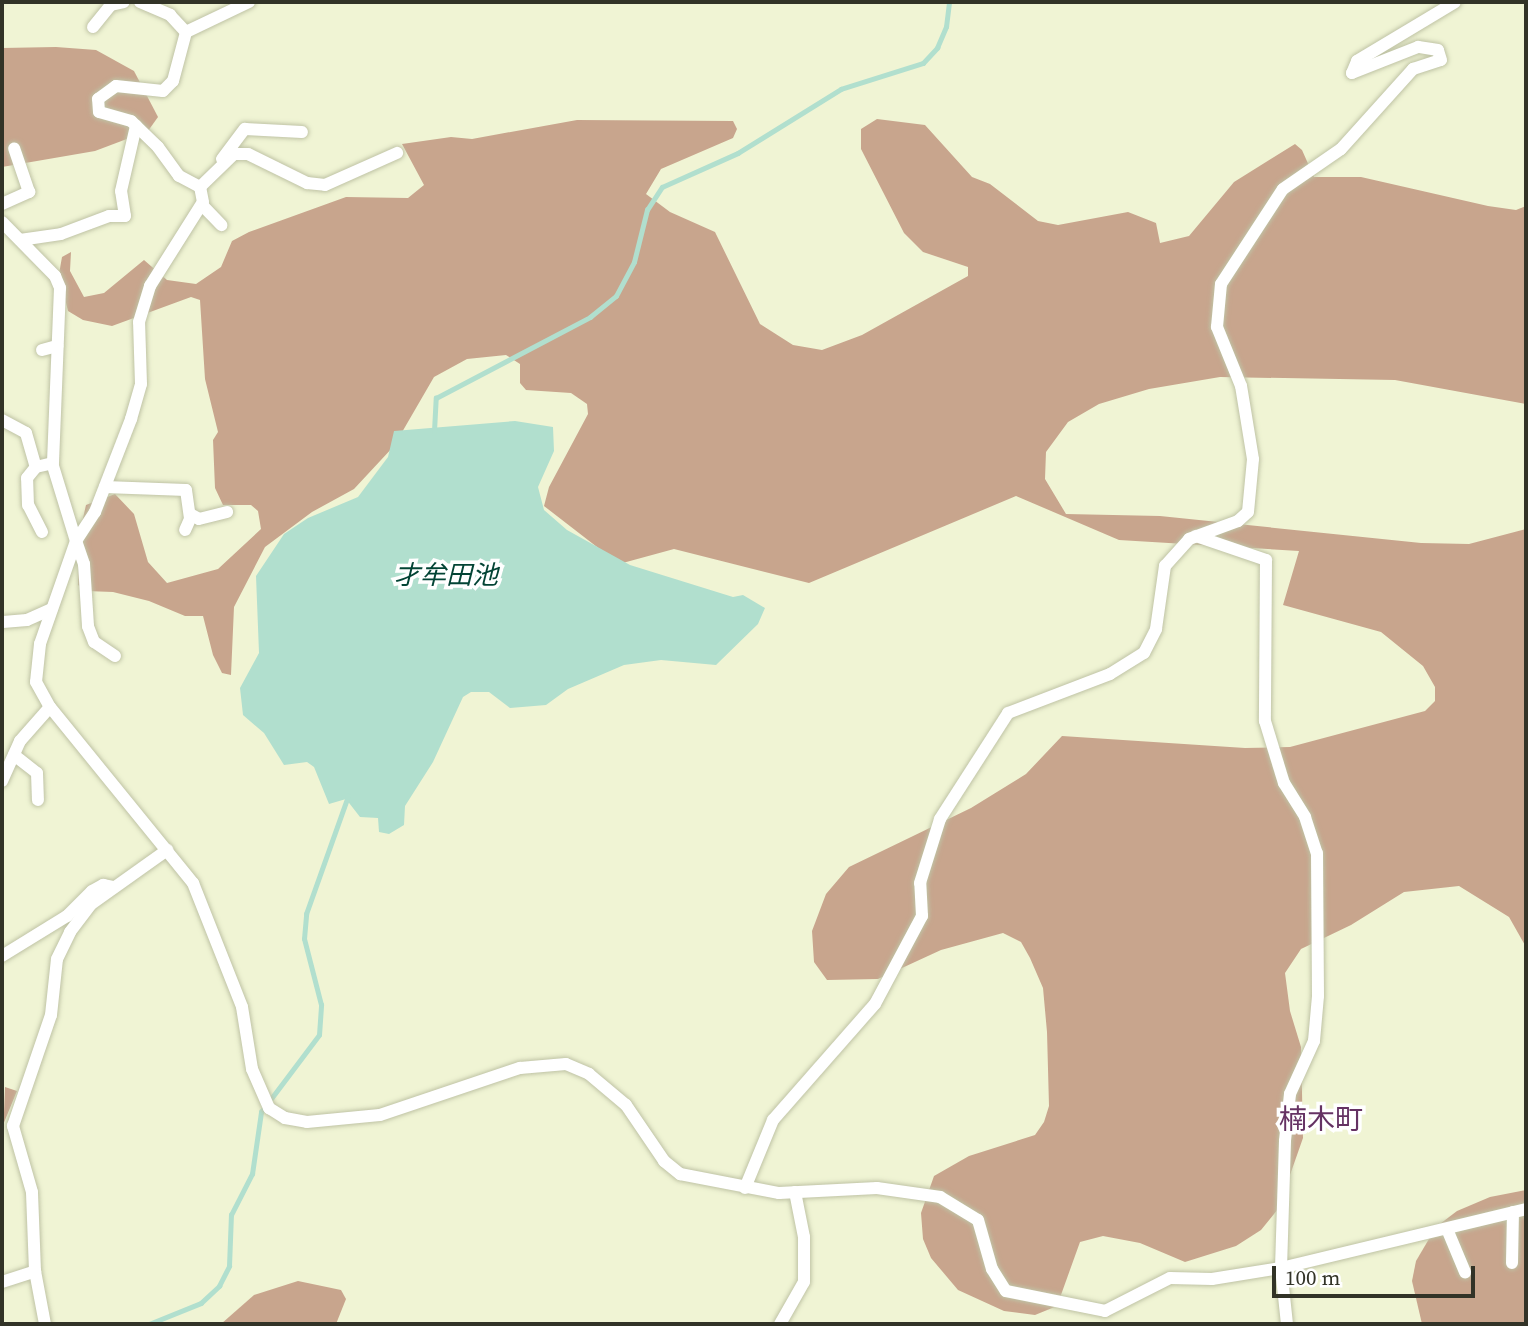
<!DOCTYPE html>
<html>
<head>
<meta charset="utf-8">
<style>
  body { margin:0 }
  #map { position:relative; width:1528px; height:1326px; overflow:hidden; background:#f0f4d4; font-family:"Source Serif 4","Noto Sans JP",serif }
  div>[style] { position:absolute }
  [style*='--x'] { left:calc(var(--x)*1px); top:calc(var(--y)*1px); width:calc(var(--w)*1px); rotate:calc(var(--a)*1deg) }
  .forest>* { inset:0; background:#c8a58d }
  .water>* { inset:0; background:#b1dfce }
  .stream>* { height:4.5px; margin:-2.25px; padding:0 2.25px; transform-origin:2.25px; border-radius:2.25px; background:#b1dfce }
  .roads { filter:drop-shadow(0 0 2px #bfc3a5) drop-shadow(0 0 2px #bfc3a5) }
  .street>* { height:12px; margin:-6px; padding:0 6px; transform-origin:6px; border-radius:6px; background:#fff }
  span { translate:-50% -50%; white-space:nowrap; text-align:center; line-height:1.15; -webkit-text-stroke:7px #fff; paint-order:stroke }
  .water-label { font-size:26px; color:#034435; font-style:italic }
  .quarter-label { font-size:28px; color:#653263 }
  .frame { position:absolute; inset:0; border:4px solid #323327; pointer-events:none }
  .scale { position:absolute; left:1272px; top:1266px; width:203px; height:32px; box-sizing:border-box; border:4px solid #323327; border-top:0; padding-left:9px; font-size:21px; line-height:24px; white-space:nowrap; color:#323327; -webkit-text-stroke:5px #fff; paint-order:stroke }
</style>
</head>
<body>
<div id="map">
  <div class="forest">
    <i style="clip-path:polygon(56px 47px,96px 50px,134px 71px,158px 117px,148px 131px,95px 151px,2px 167px,2px 48px)"></i>
    <i style="clip-path:polygon(877px 119px,925px 125px,972px 177px,990px 184px,1038px 221px,1058px 225px,1128px 212px,1156px 223px,1160px 243px,1189px 236px,1234px 182px,1295px 144px,1302px 150px,1314px 177px,1361px 177px,1488px 206px,1516px 210px,1526px 206px,1526px 404px,1395px 380px,1220px 377px,1149px 389px,1099px 404px,1068px 422px,1046px 452px,1045px 479px,1066px 514px,1160px 516px,1421px 543px,1469px 544px,1526px 529px,1526px 947px,1509px 917px,1459px 886px,1404px 892px,1351px 925px,1301px 949px,1285px 973px,1290px 1011px,1301px 1047px,1303px 1138px,1278px 1209px,1261px 1230px,1236px 1246px,1185px 1262px,1140px 1243px,1103px 1236px,1080px 1242px,1057px 1306px,1035px 1315px,1004px 1311px,958px 1290px,931px 1258px,923px 1239px,921px 1213px,934px 1176px,969px 1156px,1035px 1135px,1044px 1122px,1049px 1106px,1047px 1032px,1043px 988px,1030px 958px,1021px 942px,1003px 933px,941px 950px,878px 979px,827px 980px,814px 962px,812px 931px,826px 894px,849px 867px,971px 808px,1026px 774px,1062px 736px,1245px 748px,1290px 747px,1425px 711px,1435px 701px,1435px 687px,1423px 666px,1381px 632px,1283px 605px,1299px 551px,1119px 540px,1016px 496px,809px 583px,674px 549px,619px 564px,544px 506px,549px 487px,588px 414px,587px 404px,571px 393px,526px 390px,520px 383px,520px 364px,506px 355px,467px 359px,434px 377px,394px 446px,354px 489px,312px 512px,265px 547px,234px 607px,231px 675px,222px 673px,213px 655px,203px 616px,185px 616px,149px 601px,113px 592px,86px 591px,78px 585px,80px 532px,86px 505px,115px 494px,134px 514px,148px 562px,167px 583px,218px 569px,261px 529px,258px 511px,251px 505px,223px 505px,215px 488px,213px 440px,218px 432px,205px 379px,200px 300px,191px 297px,112px 326px,83px 320px,68px 311px,59px 274px,62px 257px,71px 252px,70px 271px,84px 297px,104px 293px,144px 260px,167px 280px,196px 284px,221px 267px,232px 241px,249px 232px,346px 197px,408px 198px,424px 185px,402px 144px,451px 137px,472px 139px,577px 120px,733px 121px,737px 129px,733px 138px,661px 169px,646px 194px,670px 212px,715px 232px,760px 324px,793px 345px,822px 350px,862px 335px,968px 276px,968px 267px,923px 252px,904px 233px,861px 149px,861px 129px)"></i>
    <i style="clip-path:polygon(5px 1087px,17px 1091px,3px 1125px,2px 1164px)"></i>
    <i style="clip-path:polygon(1526px 1190px,1526px 1324px,1422px 1324px,1412px 1281px,1416px 1261px,1436px 1227px,1457px 1211px,1490px 1197px)"></i>
    <i style="clip-path:polygon(298px 1281px,341px 1290px,346px 1299px,336px 1324px,221px 1324px,254px 1295px)"></i>
  </div>
  <div class="water">
    <i style="clip-path:polygon(515px 421px,553px 427px,554px 451px,538px 487px,544px 510px,567px 530px,630px 565px,733px 597px,743px 595px,765px 608px,758px 624px,716px 665px,661px 660px,624px 665px,568px 689px,546px 705px,510px 708px,489px 692px,471px 692px,463px 697px,433px 762px,405px 806px,404px 825px,389px 834px,379px 832px,378px 818px,360px 817px,346px 799px,329px 804px,314px 767px,307px 762px,284px 765px,264px 733px,243px 715px,240px 688px,259px 653px,256px 576px,284px 534px,308px 518px,358px 497px,388px 457px,394px 431px)"></i>
  </div>
  <div class="stream">
    <i style="--x:434;--y:431;--w:33;--a:-87"></i>
    <i style="--x:436;--y:398;--w:174;--a:-27.7"></i>
    <i style="--x:590;--y:317;--w:33;--a:-39"></i>
    <i style="--x:616;--y:296;--w:38;--a:-62"></i>
    <i style="--x:634;--y:262;--w:54;--a:-76"></i>
    <i style="--x:647;--y:210;--w:27;--a:-57"></i>
    <i style="--x:662;--y:187;--w:83;--a:-24.1"></i>
    <i style="--x:738;--y:153;--w:121;--a:-31.9"></i>
    <i style="--x:841;--y:89;--w:86;--a:-17.6"></i>
    <i style="--x:923;--y:63;--w:21;--a:-47"></i>
    <i style="--x:937;--y:48;--w:23;--a:-67"></i>
    <i style="--x:946;--y:27;--w:25;--a:-83"></i>
    <i style="--x:149;--y:1324;--w:56;--a:-22"></i>
    <i style="--x:201;--y:1303;--w:25;--a:-43"></i>
    <i style="--x:219;--y:1286;--w:22;--a:-63"></i>
    <i style="--x:229;--y:1266;--w:51;--a:-87.8"></i>
    <i style="--x:231;--y:1215;--w:46;--a:-62.9"></i>
    <i style="--x:252;--y:1174;--w:63;--a:-81.7"></i>
    <i style="--x:261;--y:1112;--w:96;--a:-53"></i>
    <i style="--x:319;--y:1035;--w:30;--a:-86"></i>
    <i style="--x:321;--y:1005;--w:68;--a:-104.4"></i>
    <i style="--x:304;--y:939;--w:25;--a:-85"></i>
    <i style="--x:306;--y:914;--w:125;--a:-70.4"></i>
  </div>
  <div class="roads">
    <div class="street">
      <i style="--x:140;--y:2;--w:33;--a:23"></i>
      <i style="--x:170;--y:15;--w:23;--a:47"></i>
      <i style="--x:186;--y:32;--w:70;--a:-25.5"></i>
      <i style="--x:93;--y:27;--w:28;--a:-51"></i>
      <i style="--x:111;--y:5;--w:13;--a:-13"></i>
      <i style="--x:222;--y:159;--w:38;--a:-53"></i>
      <i style="--x:245;--y:129;--w:57;--a:3"></i>
      <i style="--x:200;--y:187;--w:47;--a:-44.1"></i>
      <i style="--x:234;--y:154;--w:14;--a:0"></i>
      <i style="--x:248;--y:154;--w:66;--a:26.2"></i>
      <i style="--x:307;--y:183;--w:18;--a:6"></i>
      <i style="--x:325;--y:185;--w:79;--a:-24"></i>
      <i style="--x:2;--y:204;--w:30;--a:-24"></i>
      <i style="--x:29;--y:192;--w:46;--a:-108.8"></i>
      <i style="--x:202;--y:205;--w:28;--a:46"></i>
      <i style="--x:2;--y:222;--w:76;--a:45.5"></i>
      <i style="--x:55;--y:276;--w:13;--a:67"></i>
      <i style="--x:60;--y:288;--w:178;--a:92.3"></i>
      <i style="--x:53;--y:466;--w:78;--a:73"></i>
      <i style="--x:76;--y:541;--w:109;--a:109.3"></i>
      <i style="--x:40;--y:644;--w:38;--a:96"></i>
      <i style="--x:36;--y:682;--w:29;--a:61"></i>
      <i style="--x:50;--y:707;--w:227;--a:50.9"></i>
      <i style="--x:193;--y:883;--w:133;--a:68.4"></i>
      <i style="--x:242;--y:1007;--w:63;--a:80.8"></i>
      <i style="--x:252;--y:1069;--w:43;--a:66.4"></i>
      <i style="--x:269;--y:1108;--w:19;--a:32"></i>
      <i style="--x:285;--y:1118;--w:22;--a:10"></i>
      <i style="--x:307;--y:1122;--w:73;--a:-5.5"></i>
      <i style="--x:380;--y:1115;--w:148;--a:-18.6"></i>
      <i style="--x:520;--y:1068;--w:46;--a:-5"></i>
      <i style="--x:566;--y:1064;--w:25;--a:23"></i>
      <i style="--x:589;--y:1074;--w:48;--a:40"></i>
      <i style="--x:626;--y:1105;--w:68;--a:55.8"></i>
      <i style="--x:664;--y:1161;--w:21;--a:39"></i>
      <i style="--x:680;--y:1174;--w:101;--a:10.9"></i>
      <i style="--x:779;--y:1193;--w:98;--a:-2.9"></i>
      <i style="--x:877;--y:1188;--w:64;--a:8.1"></i>
      <i style="--x:940;--y:1197;--w:44;--a:31.2"></i>
      <i style="--x:978;--y:1220;--w:51;--a:74.1"></i>
      <i style="--x:992;--y:1269;--w:26;--a:58"></i>
      <i style="--x:1006;--y:1291;--w:101;--a:11.4"></i>
      <i style="--x:1105;--y:1311;--w:73;--a:-26.9"></i>
      <i style="--x:1170;--y:1278;--w:42;--a:1.4"></i>
      <i style="--x:1212;--y:1279;--w:70;--a:-9.1"></i>
      <i style="--x:1281;--y:1268;--w:252;--a:-13.5"></i>
      <i style="--x:20;--y:240;--w:41;--a:-8.3"></i>
      <i style="--x:61;--y:234;--w:51;--a:-20.6"></i>
      <i style="--x:109;--y:216;--w:16;--a:0"></i>
      <i style="--x:125;--y:216;--w:25;--a:-99"></i>
      <i style="--x:121;--y:191;--w:67;--a:-77"></i>
      <i style="--x:42;--y:350;--w:16;--a:-15"></i>
      <i style="--x:2;--y:420;--w:27;--a:28"></i>
      <i style="--x:26;--y:433;--w:35;--a:74"></i>
      <i style="--x:105;--y:487;--w:81;--a:2.1"></i>
      <i style="--x:186;--y:490;--w:29;--a:82"></i>
      <i style="--x:190;--y:519;--w:12;--a:114"></i>
      <i style="--x:190;--y:514;--w:10;--a:29"></i>
      <i style="--x:199;--y:519;--w:29;--a:-14"></i>
      <i style="--x:42;--y:532;--w:30;--a:-117"></i>
      <i style="--x:28;--y:505;--w:27;--a:-92"></i>
      <i style="--x:27;--y:478;--w:14;--a:-51"></i>
      <i style="--x:36;--y:467;--w:17;--a:-13"></i>
      <i style="--x:1196;--y:536;--w:74;--a:18.9"></i>
      <i style="--x:1266;--y:560;--w:161;--a:90.4"></i>
      <i style="--x:1265;--y:721;--w:65;--a:73"></i>
      <i style="--x:1284;--y:783;--w:40;--a:58"></i>
      <i style="--x:1305;--y:817;--w:38;--a:72"></i>
      <i style="--x:1317;--y:853;--w:143;--a:89.6"></i>
      <i style="--x:1318;--y:996;--w:45;--a:95.1"></i>
      <i style="--x:1314;--y:1041;--w:58;--a:114.4"></i>
      <i style="--x:1290;--y:1094;--w:47;--a:96.1"></i>
      <i style="--x:1285;--y:1141;--w:127;--a:91.8"></i>
      <i style="--x:1281;--y:1268;--w:56;--a:83.9"></i>
      <i style="--x:3;--y:622;--w:24;--a:-5"></i>
      <i style="--x:27;--y:620;--w:27;--a:-24"></i>
      <i style="--x:115;--y:656;--w:25;--a:-146"></i>
      <i style="--x:94;--y:642;--w:17;--a:-111"></i>
      <i style="--x:88;--y:626;--w:62;--a:-93.7"></i>
      <i style="--x:84;--y:564;--w:24;--a:-109"></i>
      <i style="--x:76;--y:541;--w:35;--a:-57"></i>
      <i style="--x:95;--y:512;--w:100;--a:-68.8"></i>
      <i style="--x:131;--y:419;--w:36;--a:-74"></i>
      <i style="--x:141;--y:384;--w:62;--a:-91.8"></i>
      <i style="--x:139;--y:322;--w:38;--a:-73"></i>
      <i style="--x:150;--y:286;--w:99;--a:-57.8"></i>
      <i style="--x:203;--y:202;--w:15;--a:-101"></i>
      <i style="--x:200;--y:187;--w:24;--a:-152"></i>
      <i style="--x:179;--y:176;--w:36;--a:-126"></i>
      <i style="--x:158;--y:147;--w:37;--a:-136"></i>
      <i style="--x:131;--y:121;--w:33;--a:-164"></i>
      <i style="--x:99;--y:112;--w:13;--a:-94"></i>
      <i style="--x:98;--y:99;--w:22;--a:-36"></i>
      <i style="--x:116;--y:86;--w:47;--a:6.1"></i>
      <i style="--x:163;--y:91;--w:14;--a:-45"></i>
      <i style="--x:173;--y:81;--w:51;--a:-75.1"></i>
      <i style="--x:14;--y:755;--w:29;--a:38"></i>
      <i style="--x:37;--y:773;--w:27;--a:88"></i>
      <i style="--x:2;--y:781;--w:44;--a:-65.8"></i>
      <i style="--x:20;--y:741;--w:45;--a:-48.6"></i>
      <i style="--x:2;--y:956;--w:76;--a:-31.6"></i>
      <i style="--x:67;--y:916;--w:35;--a:-45"></i>
      <i style="--x:92;--y:891;--w:13;--a:-29"></i>
      <i style="--x:103;--y:885;--w:10;--a:11"></i>
      <i style="--x:745;--y:1188;--w:74;--a:-67.6"></i>
      <i style="--x:773;--y:1120;--w:154;--a:-48.7"></i>
      <i style="--x:875;--y:1004;--w:100;--a:-61.9"></i>
      <i style="--x:922;--y:916;--w:33;--a:-93"></i>
      <i style="--x:920;--y:883;--w:67;--a:-72.6"></i>
      <i style="--x:940;--y:819;--w:126;--a:-57.3"></i>
      <i style="--x:1008;--y:713;--w:109;--a:-20.9"></i>
      <i style="--x:1110;--y:674;--w:40;--a:-32"></i>
      <i style="--x:1144;--y:653;--w:27;--a:-63"></i>
      <i style="--x:1156;--y:629;--w:64;--a:-81.9"></i>
      <i style="--x:1165;--y:566;--w:36;--a:-48"></i>
      <i style="--x:1189;--y:539;--w:52;--a:-20.2"></i>
      <i style="--x:1238;--y:521;--w:13;--a:-42"></i>
      <i style="--x:1248;--y:512;--w:53;--a:-84.6"></i>
      <i style="--x:1253;--y:459;--w:74;--a:-99.3"></i>
      <i style="--x:1241;--y:386;--w:64;--a:-112.1"></i>
      <i style="--x:1217;--y:327;--w:43;--a:-84.7"></i>
      <i style="--x:1221;--y:284;--w:113;--a:-56.9"></i>
      <i style="--x:1283;--y:189;--w:70;--a:-34.6"></i>
      <i style="--x:1341;--y:149;--w:108;--a:-48"></i>
      <i style="--x:1413;--y:69;--w:29;--a:-18"></i>
      <i style="--x:1441;--y:60;--w:10;--a:-107"></i>
      <i style="--x:1438;--y:50;--w:20;--a:-171"></i>
      <i style="--x:1418;--y:47;--w:71;--a:158.5"></i>
      <i style="--x:1352;--y:73;--w:13;--a:-67"></i>
      <i style="--x:1357;--y:61;--w:114;--a:-31"></i>
      <i style="--x:1447;--y:1229;--w:47;--a:67.3"></i>
      <i style="--x:1512;--y:1263;--w:51;--a:-88.9"></i>
      <i style="--x:2;--y:1282;--w:35;--a:-18"></i>
      <i style="--x:45;--y:1324;--w:54;--a:-100.7"></i>
      <i style="--x:35;--y:1271;--w:79;--a:-92.2"></i>
      <i style="--x:32;--y:1192;--w:69;--a:-106.1"></i>
      <i style="--x:13;--y:1126;--w:117;--a:-71.1"></i>
      <i style="--x:51;--y:1015;--w:56;--a:-83.9"></i>
      <i style="--x:57;--y:959;--w:30;--a:-64"></i>
      <i style="--x:70;--y:932;--w:34;--a:-53"></i>
      <i style="--x:90;--y:905;--w:95;--a:-35.5"></i>
      <i style="--x:780;--y:1324;--w:48;--a:-60.3"></i>
      <i style="--x:804;--y:1282;--w:45;--a:-90"></i>
      <i style="--x:804;--y:1237;--w:46;--a:-101.3"></i>
    </div>
  </div>
  <div class="water-label">
    <span style="left:446px;top:576px">才牟田池</span>
  </div>
  <div class="quarter-label">
    <span style="left:1321px;top:1119px">楠木町</span>
  </div>
  <div class="frame"></div>
  <div class="scale">100 m</div>
</div>
</body>
</html>
